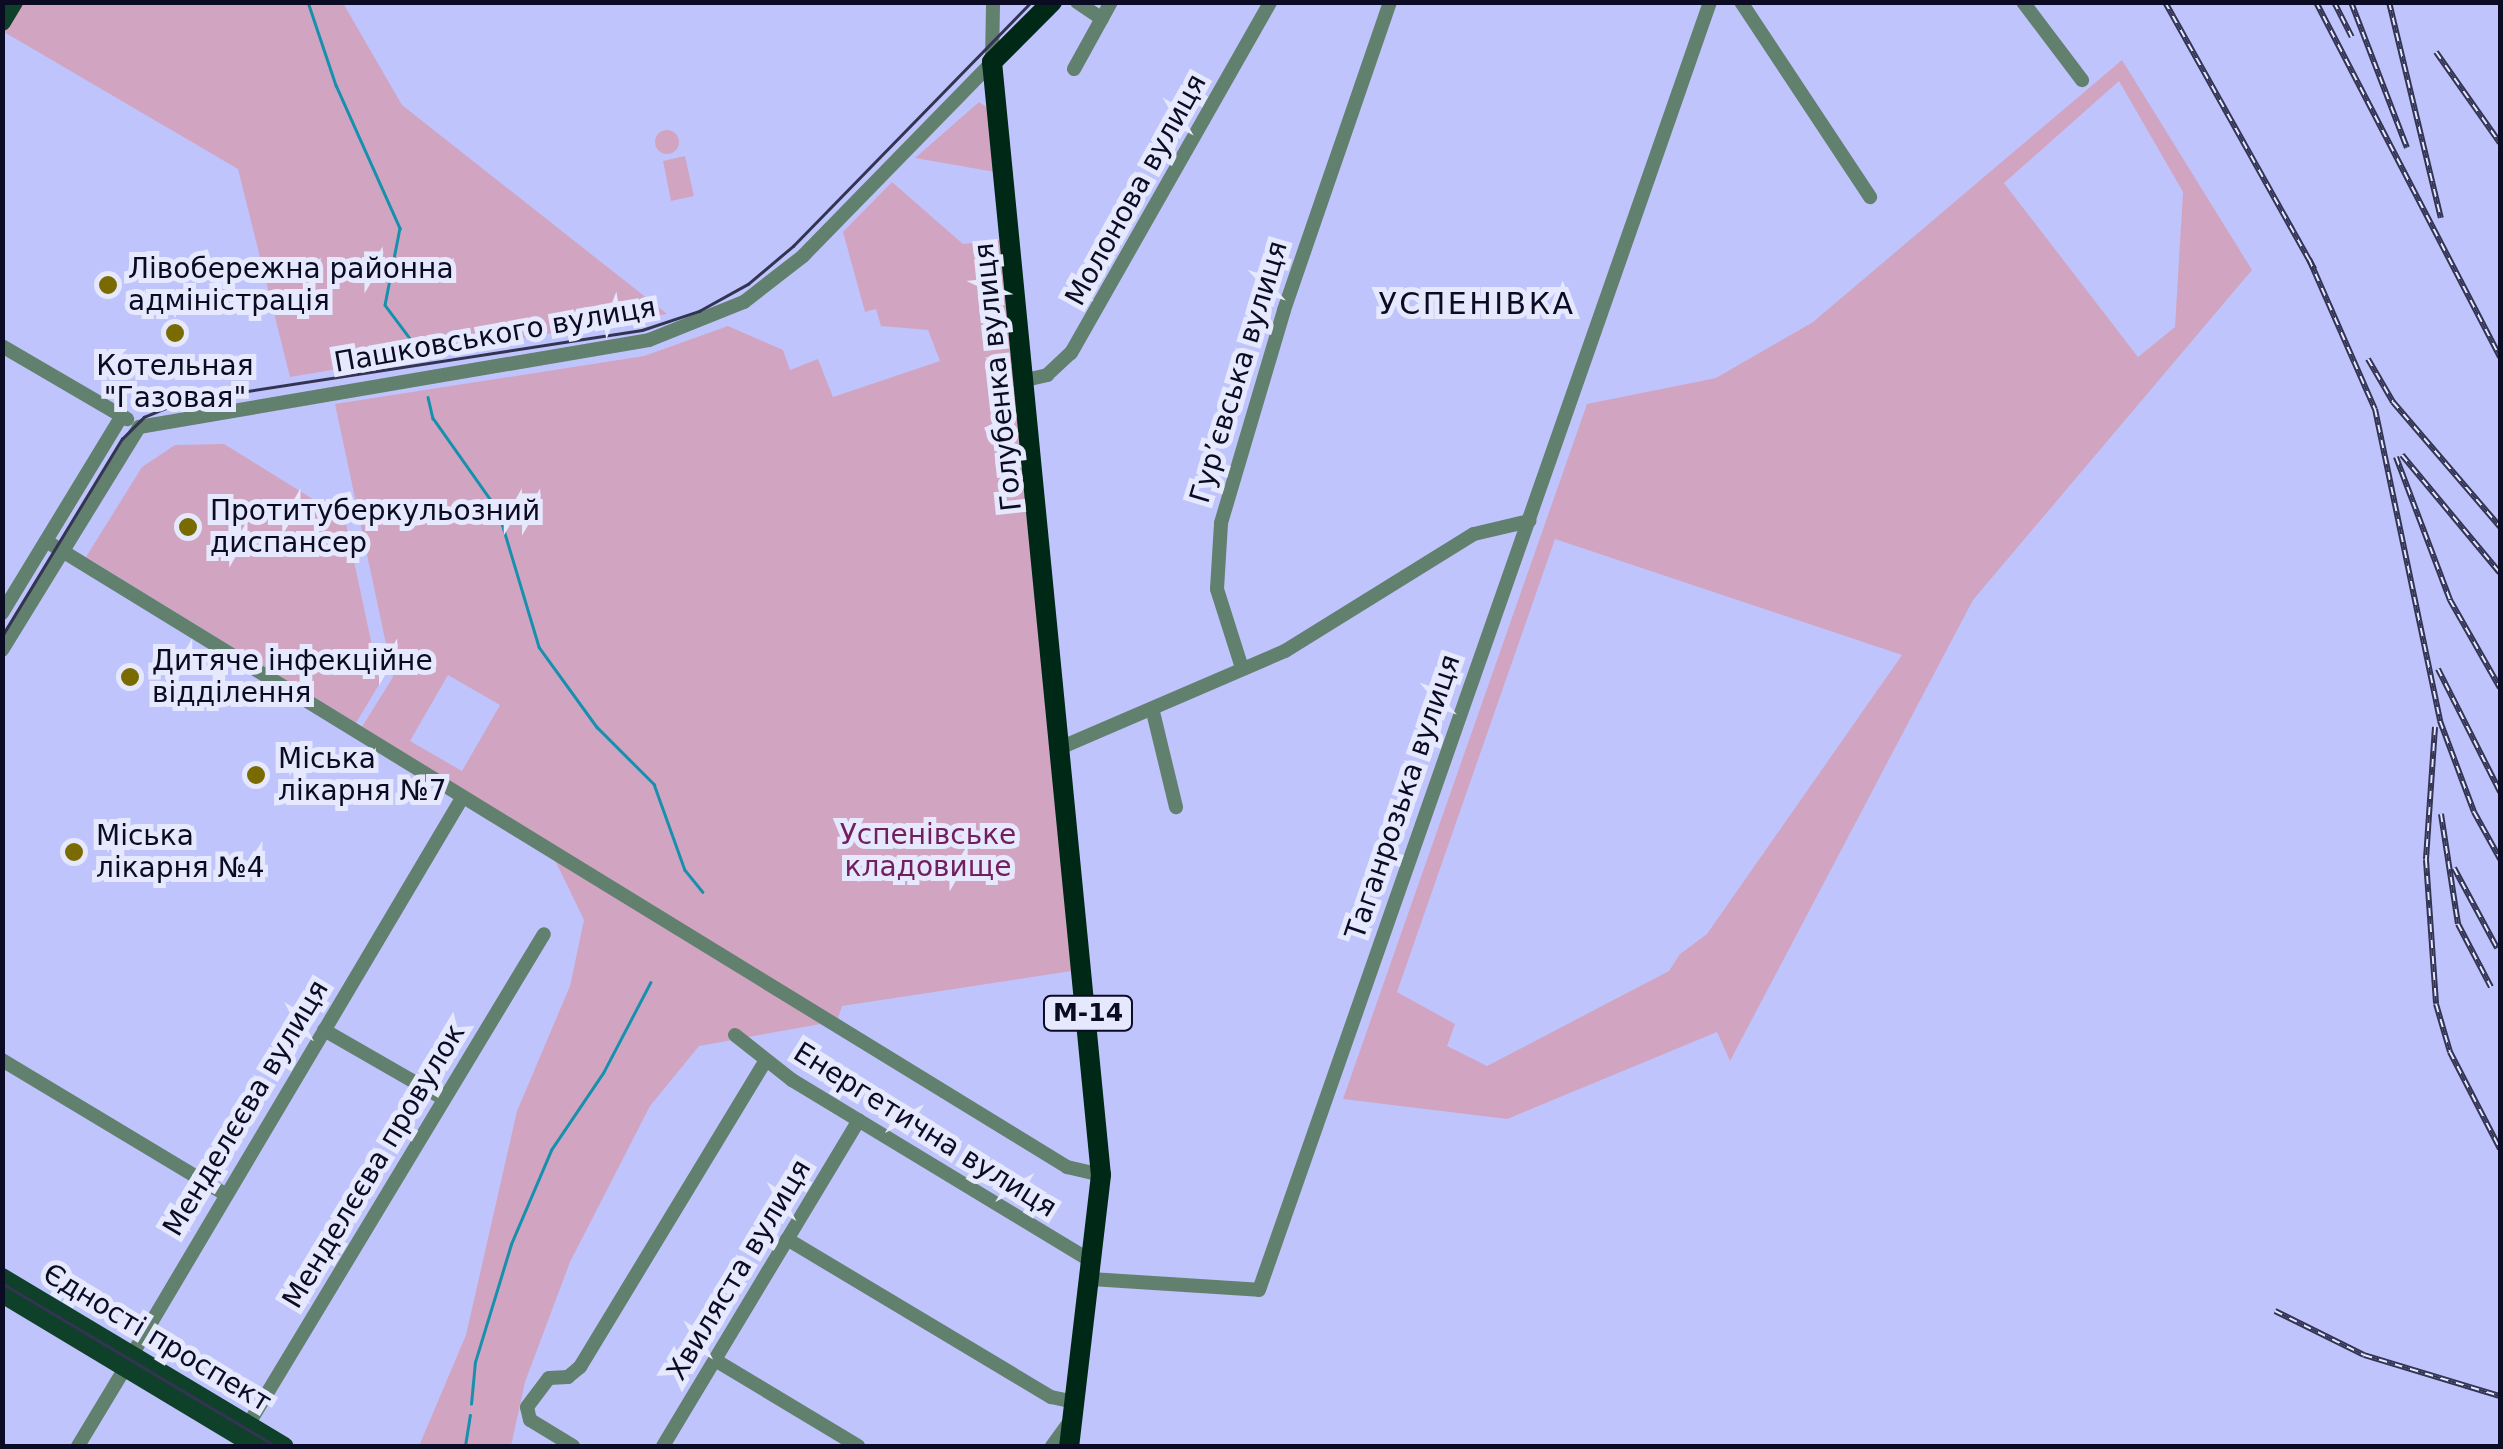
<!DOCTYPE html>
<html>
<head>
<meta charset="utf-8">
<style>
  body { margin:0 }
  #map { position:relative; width:2503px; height:1449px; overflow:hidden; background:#bfc5fc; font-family:"DejaVu Sans",sans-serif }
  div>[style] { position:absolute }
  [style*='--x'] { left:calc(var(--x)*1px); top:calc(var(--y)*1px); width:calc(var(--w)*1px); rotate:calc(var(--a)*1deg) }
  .green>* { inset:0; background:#d1a5c2 }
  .round { border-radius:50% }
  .stream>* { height:2.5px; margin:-1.25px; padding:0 1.25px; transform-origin:1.25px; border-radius:1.25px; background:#1790ad }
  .minor>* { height:14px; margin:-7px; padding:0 7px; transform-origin:7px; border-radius:7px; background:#62806e }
  .major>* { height:18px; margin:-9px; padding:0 9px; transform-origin:9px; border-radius:9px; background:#0f4029 }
  .highway>* { height:20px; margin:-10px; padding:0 10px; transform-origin:10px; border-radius:10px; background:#002816 }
  .tram>* { height:2.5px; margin:-1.25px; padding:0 1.25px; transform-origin:1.25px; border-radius:1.25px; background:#333453 }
  .rail>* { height:6px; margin-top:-3px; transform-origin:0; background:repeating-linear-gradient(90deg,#e6e9fe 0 8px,#333453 0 16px); box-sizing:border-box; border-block:2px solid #333453 }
  .dots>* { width:28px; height:28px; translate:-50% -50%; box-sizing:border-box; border:5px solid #e6e9fe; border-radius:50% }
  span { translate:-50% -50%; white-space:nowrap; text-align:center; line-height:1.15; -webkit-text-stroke:10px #e6e9fe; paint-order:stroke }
  .shield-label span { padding:2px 8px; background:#e6e9fe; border:2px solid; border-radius:8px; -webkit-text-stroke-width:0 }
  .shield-label { font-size:25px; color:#0b0b23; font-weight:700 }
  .street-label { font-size:28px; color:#0b0b23 }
  .poi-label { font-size:28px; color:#0b0b23 }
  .left { translate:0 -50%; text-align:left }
  .park-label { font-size:28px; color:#72205d }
  .neighbourhood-label { font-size:30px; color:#0b0b23; letter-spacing:2.5px }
  .frame { position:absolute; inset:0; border:5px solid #0b0b23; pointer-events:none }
</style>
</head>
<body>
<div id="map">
  <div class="green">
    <i style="clip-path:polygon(22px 3px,343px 3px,402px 105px,667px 314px,290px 377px,238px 169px,4px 32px)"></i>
    <i style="clip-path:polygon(evenodd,2122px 60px,2252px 270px,1973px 600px,1730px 1061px,1717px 1032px,1507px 1119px,1343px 1099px,1587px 404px,1716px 378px,1813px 322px,2122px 60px,2119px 81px,2183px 192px,2175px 327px,2138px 357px,2004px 183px,2119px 81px,2122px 60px,1555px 539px,1902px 655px,1707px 934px,1680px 954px,1669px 971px,1487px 1066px,1447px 1046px,1455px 1024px,1397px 992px,1555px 539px)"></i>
    <i style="clip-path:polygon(979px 102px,988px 108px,995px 172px,915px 158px)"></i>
    <i class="round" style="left:655px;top:130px;width:24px;height:24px"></i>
    <i style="clip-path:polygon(685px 156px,694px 196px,671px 201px,663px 161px)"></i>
    <i style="clip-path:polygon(evenodd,892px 182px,963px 244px,1001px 240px,1078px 970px,842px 1006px,837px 1021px,699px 1046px,650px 1106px,570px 1262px,525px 1382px,511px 1446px,419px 1446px,466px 1335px,517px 1111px,570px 986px,584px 920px,551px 852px,360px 730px,393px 677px,335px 404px,644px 356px,728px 326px,783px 350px,790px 370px,818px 359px,833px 397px,940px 361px,928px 330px,881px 326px,876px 309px,865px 312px,843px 232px,892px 182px,448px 675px,500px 705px,462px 771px,410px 741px,448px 675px)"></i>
    <i style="clip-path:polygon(224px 444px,345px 519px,380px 683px,356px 723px,86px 557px,142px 467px,175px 445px)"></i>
  </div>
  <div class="stream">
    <i style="--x:308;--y:2;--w:88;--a:71.4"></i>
    <i style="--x:336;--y:85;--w:157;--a:65.9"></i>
    <i style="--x:400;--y:228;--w:78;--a:101"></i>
    <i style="--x:385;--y:305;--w:60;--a:53.1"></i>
    <i style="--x:428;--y:397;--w:22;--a:77"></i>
    <i style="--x:433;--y:418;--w:113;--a:54.8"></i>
    <i style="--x:498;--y:510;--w:143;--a:73.3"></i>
    <i style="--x:539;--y:647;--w:99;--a:54.1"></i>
    <i style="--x:597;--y:727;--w:81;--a:45"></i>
    <i style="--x:654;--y:784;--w:91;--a:70.2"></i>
    <i style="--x:685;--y:870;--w:28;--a:51"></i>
    <i style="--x:471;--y:1404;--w:42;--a:-84.6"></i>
    <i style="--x:475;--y:1362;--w:123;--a:-73"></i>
    <i style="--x:511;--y:1244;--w:102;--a:-66.9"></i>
    <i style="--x:551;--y:1150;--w:93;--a:-56"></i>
    <i style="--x:603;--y:1073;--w:102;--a:-62.4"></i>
    <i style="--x:465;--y:1446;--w:31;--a:-81"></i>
  </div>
  <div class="minor">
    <i style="--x:1077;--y:2;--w:30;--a:34"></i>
    <i style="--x:1741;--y:2;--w:234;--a:56.5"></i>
    <i style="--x:2023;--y:2;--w:98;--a:52.9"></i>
    <i style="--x:1074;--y:69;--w:77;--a:-61.1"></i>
    <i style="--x:2;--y:346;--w:145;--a:30.3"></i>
    <i style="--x:1026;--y:380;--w:22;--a:-13"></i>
    <i style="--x:1047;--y:375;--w:33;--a:-43"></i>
    <i style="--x:1071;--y:353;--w:403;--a:-60.4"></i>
    <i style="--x:46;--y:541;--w:1198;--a:31.51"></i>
    <i style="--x:1067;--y:1167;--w:35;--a:13"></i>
    <i style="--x:2;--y:613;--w:231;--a:-58.7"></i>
    <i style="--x:2;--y:650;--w:262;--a:-58.4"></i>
    <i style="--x:139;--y:427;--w:517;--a:-9.68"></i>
    <i style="--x:649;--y:340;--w:102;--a:-21.8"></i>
    <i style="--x:744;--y:302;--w:75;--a:-37.9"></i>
    <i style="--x:803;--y:256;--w:271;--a:-45.7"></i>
    <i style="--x:992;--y:62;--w:60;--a:-89"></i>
    <i style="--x:1242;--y:668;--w:83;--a:-107.6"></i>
    <i style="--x:1217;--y:589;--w:66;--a:-86.5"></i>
    <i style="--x:1221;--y:523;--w:222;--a:-73.5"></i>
    <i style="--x:1284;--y:310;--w:326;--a:-71"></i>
    <i style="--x:1153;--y:712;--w:98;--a:76.4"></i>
    <i style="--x:1062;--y:747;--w:243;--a:-23.3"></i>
    <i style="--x:1285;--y:651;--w:222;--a:-31.8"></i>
    <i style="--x:1474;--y:534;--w:57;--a:-13.3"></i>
    <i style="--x:324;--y:1030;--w:138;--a:29.9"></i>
    <i style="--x:735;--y:1035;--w:73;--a:38.3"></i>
    <i style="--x:792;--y:1080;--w:352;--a:31.2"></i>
    <i style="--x:2;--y:1060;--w:262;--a:31"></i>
    <i style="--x:787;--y:1239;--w:308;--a:30.9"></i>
    <i style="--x:1051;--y:1397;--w:25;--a:12"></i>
    <i style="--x:1091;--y:1279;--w:168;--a:3.7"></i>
    <i style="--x:1259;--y:1290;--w:1365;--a:-70.7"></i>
    <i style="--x:132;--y:1355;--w:647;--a:-59.35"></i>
    <i style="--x:715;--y:1360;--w:167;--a:31"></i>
    <i style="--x:248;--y:1425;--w:573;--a:-58.92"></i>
    <i style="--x:78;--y:1446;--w:91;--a:-58.9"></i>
    <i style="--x:573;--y:1446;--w:50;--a:-148.8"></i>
    <i style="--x:530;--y:1420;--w:13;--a:-103"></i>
    <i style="--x:527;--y:1407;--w:36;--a:-53"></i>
    <i style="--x:549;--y:1378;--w:19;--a:-3"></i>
    <i style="--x:568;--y:1377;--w:16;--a:-40"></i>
    <i style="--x:580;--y:1367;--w:358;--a:-58.8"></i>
    <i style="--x:663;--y:1446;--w:380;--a:-59"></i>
    <i style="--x:1052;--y:1446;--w:29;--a:-54"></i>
  </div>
  <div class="major">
    <i style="--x:2;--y:22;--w:23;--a:-59"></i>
    <i style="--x:2;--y:1277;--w:329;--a:30.9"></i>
    <i style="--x:2;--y:1294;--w:295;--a:31"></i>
  </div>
  <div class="highway">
    <i style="--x:1052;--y:2;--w:85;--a:135"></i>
    <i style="--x:992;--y:62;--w:1118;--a:84.41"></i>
    <i style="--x:1101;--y:1175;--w:273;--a:96.7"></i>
  </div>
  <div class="tram">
    <i style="--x:2;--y:636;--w:231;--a:-58.7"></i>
    <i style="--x:122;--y:439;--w:31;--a:-45"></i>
    <i style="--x:144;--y:417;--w:42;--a:-22.3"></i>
    <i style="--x:183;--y:401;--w:464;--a:-8.8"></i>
    <i style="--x:642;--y:330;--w:60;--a:-18.4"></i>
    <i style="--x:699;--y:311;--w:56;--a:-28.9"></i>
    <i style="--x:748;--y:284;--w:59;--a:-40.2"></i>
    <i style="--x:793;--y:246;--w:341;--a:-45.7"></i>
    <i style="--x:2;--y:1283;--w:318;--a:30.8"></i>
  </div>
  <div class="rail">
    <i style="--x:2165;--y:2;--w:306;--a:60.8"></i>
    <i style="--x:2316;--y:2;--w:400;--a:62.6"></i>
    <i style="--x:2334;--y:2;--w:39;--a:63"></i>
    <i style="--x:2351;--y:2;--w:156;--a:69"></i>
    <i style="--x:2389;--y:2;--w:222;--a:76.5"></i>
    <i style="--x:2436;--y:52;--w:111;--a:54.9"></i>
    <i style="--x:2309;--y:259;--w:164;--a:66.3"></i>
    <i style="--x:2375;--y:409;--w:319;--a:78.2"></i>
    <i style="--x:2440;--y:721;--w:97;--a:69.5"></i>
    <i style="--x:2474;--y:812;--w:54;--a:61"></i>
    <i style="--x:2368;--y:359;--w:50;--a:59.8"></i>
    <i style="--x:2393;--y:402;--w:165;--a:49.4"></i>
    <i style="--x:2402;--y:455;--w:153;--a:50.3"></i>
    <i style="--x:2396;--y:457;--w:153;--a:69.3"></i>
    <i style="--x:2450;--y:600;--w:101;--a:60.4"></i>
    <i style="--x:2438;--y:669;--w:138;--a:63.2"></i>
    <i style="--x:2435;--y:727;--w:133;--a:93.9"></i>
    <i style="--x:2426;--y:860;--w:144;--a:86"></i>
    <i style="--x:2436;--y:1004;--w:50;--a:73.7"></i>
    <i style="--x:2450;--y:1052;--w:109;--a:62.7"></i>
    <i style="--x:2441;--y:814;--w:111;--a:81.2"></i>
    <i style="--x:2458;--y:924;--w:71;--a:62.4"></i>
    <i style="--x:2454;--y:868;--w:91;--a:61.7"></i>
    <i style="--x:2275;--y:1311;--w:99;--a:26.3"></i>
    <i style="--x:2364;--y:1355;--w:142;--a:16.8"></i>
  </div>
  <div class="dots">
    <i style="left:108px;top:285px;background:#796a01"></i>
    <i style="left:175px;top:333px;background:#796a01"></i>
    <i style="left:188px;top:527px;background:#796a01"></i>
    <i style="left:130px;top:677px;background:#796a01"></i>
    <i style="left:256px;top:775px;background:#796a01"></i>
    <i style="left:74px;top:852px;background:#796a01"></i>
  </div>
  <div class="shield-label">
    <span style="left:1088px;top:1013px">М-14</span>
  </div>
  <div class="street-label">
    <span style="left:1136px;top:190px;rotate:-61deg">Молонова вулиця</span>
    <span style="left:495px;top:335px;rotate:-10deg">Пашковського вулиця</span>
    <span style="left:1239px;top:372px;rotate:-73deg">Гур’євська вулиця</span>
    <span style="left:998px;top:377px;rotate:-96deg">Голубенка вулиця</span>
    <span style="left:1403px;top:797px;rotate:-71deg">Таганрозька вулиця</span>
    <span style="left:246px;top:1108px;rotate:-59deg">Менделєєва вулиця</span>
    <span style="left:925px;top:1130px;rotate:32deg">Енергетична вулиця</span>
    <span style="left:374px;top:1166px;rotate:-59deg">Менделєєва провулок</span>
    <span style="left:739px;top:1270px;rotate:-59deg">Хвиляста вулиця</span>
    <span style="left:157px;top:1338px;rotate:31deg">Єдності проспект</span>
  </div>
  <div class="poi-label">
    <span class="left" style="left:128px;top:285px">Лівобережна районна<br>адміністрація</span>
    <span style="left:175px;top:382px">Котельная<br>"Газовая"</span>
    <span class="left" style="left:210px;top:527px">Протитуберкульозний<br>диспансер</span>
    <span class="left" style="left:152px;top:677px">Дитяче інфекційне<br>відділення</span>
    <span class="left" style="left:278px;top:775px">Міська<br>лікарня №7</span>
    <span class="left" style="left:96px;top:852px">Міська<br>лікарня №4</span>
  </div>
  <div class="park-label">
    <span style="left:928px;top:851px">Успенівське<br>кладовище</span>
  </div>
  <div class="neighbourhood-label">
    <span style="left:1477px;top:304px">УСПЕНІВКА</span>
  </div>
  <div class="frame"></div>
</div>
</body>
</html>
